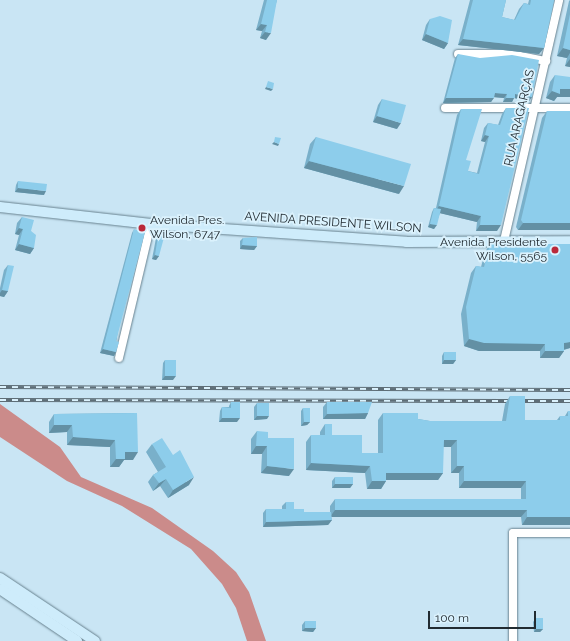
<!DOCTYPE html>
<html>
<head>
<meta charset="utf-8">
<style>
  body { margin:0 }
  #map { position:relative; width:570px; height:641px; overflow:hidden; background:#c9e5f4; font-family:Raleway,sans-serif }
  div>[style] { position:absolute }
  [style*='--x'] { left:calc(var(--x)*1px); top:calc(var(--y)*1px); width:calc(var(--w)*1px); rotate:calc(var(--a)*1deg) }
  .water>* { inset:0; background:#cb8b8a }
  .roads { filter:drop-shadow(0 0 1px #68828f) drop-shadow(0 0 1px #68828f) }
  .minor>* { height:8px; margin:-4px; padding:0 4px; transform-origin:4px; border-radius:4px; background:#fff }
  .major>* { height:10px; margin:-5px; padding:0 5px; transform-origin:5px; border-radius:5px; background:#ceecfb }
  .rail>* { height:3.5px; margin-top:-1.75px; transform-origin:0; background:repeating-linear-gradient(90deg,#dbf2fd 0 6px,#5e6e77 0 12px); box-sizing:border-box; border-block:1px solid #5e6e77 }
  .wall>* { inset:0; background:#79b0ca }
  .shaded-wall>* { inset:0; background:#6390a4 }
  .building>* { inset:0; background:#8dcdeb }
  .dots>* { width:11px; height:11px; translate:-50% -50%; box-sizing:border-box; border:2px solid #dbf2fd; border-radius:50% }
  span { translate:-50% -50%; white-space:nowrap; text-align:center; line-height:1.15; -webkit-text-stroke:3.5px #dbf2fd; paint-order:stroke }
  .street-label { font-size:12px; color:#212b31 }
  .poi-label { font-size:12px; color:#212b31 }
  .left { translate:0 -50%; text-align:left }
  .right { translate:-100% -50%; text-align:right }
  .scale { position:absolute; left:428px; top:611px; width:108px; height:18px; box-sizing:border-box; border:2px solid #212b31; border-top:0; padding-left:5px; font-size:12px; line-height:14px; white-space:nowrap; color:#212b31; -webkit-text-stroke:3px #dbf2fd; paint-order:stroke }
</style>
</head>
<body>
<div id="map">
  <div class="water">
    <i style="clip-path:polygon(0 404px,60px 447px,81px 477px,152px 508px,213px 551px,236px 572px,249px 592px,266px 641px,247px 641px,236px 608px,222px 584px,191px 549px,122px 506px,67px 481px,0 437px)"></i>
  </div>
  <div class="roads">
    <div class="minor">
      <i style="--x:458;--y:54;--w:52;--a:0"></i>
      <i style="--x:510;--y:54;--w:37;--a:11"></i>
      <i style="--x:445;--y:108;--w:125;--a:0"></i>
      <i style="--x:504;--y:241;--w:247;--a:-77.1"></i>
      <i style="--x:119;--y:358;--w:138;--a:-76.6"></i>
      <i style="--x:513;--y:641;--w:108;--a:-90"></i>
      <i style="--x:513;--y:533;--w:57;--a:0"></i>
    </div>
    <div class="major">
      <i style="--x:0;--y:207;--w:152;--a:6.4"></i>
      <i style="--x:151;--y:224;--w:256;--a:4"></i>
      <i style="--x:406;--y:242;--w:164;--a:-0.3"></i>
      <i style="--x:0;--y:578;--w:114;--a:33.6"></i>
      <i style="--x:0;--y:589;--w:93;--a:34"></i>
    </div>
  </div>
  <div class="rail">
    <i style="--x:0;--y:387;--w:570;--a:0.3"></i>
    <i style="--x:0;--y:400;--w:570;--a:0.1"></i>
  </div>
  <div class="wall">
    <i style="clip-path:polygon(264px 0,277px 0,266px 40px,260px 38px,262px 31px,256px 30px)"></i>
    <i style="clip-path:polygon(470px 0,506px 0,502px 17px,514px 20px,519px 9px,524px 3px,528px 4px,529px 0,554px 0,544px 48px,539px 54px,458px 45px)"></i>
    <i style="clip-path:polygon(570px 0,570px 67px,565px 66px,567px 58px,557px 56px,569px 1px)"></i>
    <i style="clip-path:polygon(430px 19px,448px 43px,444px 49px,422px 40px,426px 25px)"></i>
    <i style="clip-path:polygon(458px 54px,532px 97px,529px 101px,514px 98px,512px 102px,503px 102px,504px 98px,494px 97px,491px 102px,443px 103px,455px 58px)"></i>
    <i style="clip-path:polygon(555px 75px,557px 97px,554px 101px,546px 98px,550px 82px)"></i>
    <i style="clip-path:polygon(382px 99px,397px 129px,373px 122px,378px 105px)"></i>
    <i style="clip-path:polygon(506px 108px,497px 231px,476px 231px,477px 222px,440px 213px,434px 229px,428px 227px,432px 212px,434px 208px,436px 208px,457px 115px,461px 109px,466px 160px,468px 171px,477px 173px,485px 142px,481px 141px,484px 128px,488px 123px,498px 125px,502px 114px)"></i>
    <i style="clip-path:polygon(547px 111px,570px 230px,518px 230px,516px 227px,542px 118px)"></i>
    <i style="clip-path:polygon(316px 137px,399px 194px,304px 168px,310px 144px)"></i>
    <i style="clip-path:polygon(18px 181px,44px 195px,15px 192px,16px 185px)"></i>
    <i style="clip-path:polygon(22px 217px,31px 231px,34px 248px,30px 254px,15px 250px,19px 235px,15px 234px,17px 223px)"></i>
    <i style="clip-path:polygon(134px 229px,114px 356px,100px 353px,132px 233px)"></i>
    <i style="clip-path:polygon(159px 229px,159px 256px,156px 260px,152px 259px,157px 233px)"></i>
    <i style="clip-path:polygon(243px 238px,257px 246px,254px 250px,240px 249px,240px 241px)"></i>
    <i style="clip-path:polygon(490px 244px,570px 244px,570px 348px,564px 350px,564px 351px,559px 358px,540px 358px,540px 351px,479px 351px,464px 346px,461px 314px,471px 273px,476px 266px,481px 267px,485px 252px)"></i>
    <i style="clip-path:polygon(8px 265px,8px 291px,4px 297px,0 296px,0 288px,4px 270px)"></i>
    <i style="clip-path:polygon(444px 352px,456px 360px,453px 364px,442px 364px,442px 356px)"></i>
    <i style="clip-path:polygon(165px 360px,173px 380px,162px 380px,163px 363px)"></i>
    <i style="clip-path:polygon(510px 396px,525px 420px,557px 420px,560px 416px,565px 416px,568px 411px,570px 411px,570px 525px,522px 525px,521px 517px,331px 517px,332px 520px,328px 525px,263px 527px,263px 513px,266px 509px,282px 509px,282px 506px,286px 502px,294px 509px,304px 512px,330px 512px,330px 506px,335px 499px,521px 499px,521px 488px,459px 488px,459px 473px,451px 473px,451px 447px,443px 447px,443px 473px,438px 480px,386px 480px,386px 481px,381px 489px,367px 489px,365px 473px,306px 470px,306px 442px,311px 435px,320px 435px,320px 432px,325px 424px,332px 435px,362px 453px,378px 453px,378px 420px,383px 413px,430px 421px,502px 421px,505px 404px)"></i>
    <i style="clip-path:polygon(231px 402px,237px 422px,219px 422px,220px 411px,222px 407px,229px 407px,229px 406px)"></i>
    <i style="clip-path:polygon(327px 402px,368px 413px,365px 419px,323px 419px,323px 407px)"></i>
    <i style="clip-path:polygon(257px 403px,267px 419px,254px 420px,254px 407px)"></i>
    <i style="clip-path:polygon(303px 408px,310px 422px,307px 425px,301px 426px,301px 411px)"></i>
    <i style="clip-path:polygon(137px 413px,133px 460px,124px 460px,119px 467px,110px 467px,110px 447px,67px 445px,67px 432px,49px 433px,49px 422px,54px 414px)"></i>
    <i style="clip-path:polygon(257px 431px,268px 438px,289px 476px,261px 473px,262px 454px,251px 454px,251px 439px)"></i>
    <i style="clip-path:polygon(152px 444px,189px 485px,168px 498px,160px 486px,153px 491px,148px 482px,153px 475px,158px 472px,146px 452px)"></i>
    <i style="clip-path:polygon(335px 477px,353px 484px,350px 488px,332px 488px,332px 481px)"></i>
    <i style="clip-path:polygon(536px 618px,543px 629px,540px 632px,534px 632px,533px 622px)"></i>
    <i style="clip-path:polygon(305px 621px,316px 628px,313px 632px,302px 631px,302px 625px)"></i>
  </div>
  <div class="shaded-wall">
    <i style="clip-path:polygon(261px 24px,267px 25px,262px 31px,256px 30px)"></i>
    <i style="clip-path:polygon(265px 32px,271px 33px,266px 40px,260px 38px)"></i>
    <i style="clip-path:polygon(426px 34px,448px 43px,444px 49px,422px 40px)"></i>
    <i style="clip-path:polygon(463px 39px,544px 48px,539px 54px,458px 45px)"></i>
    <i style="clip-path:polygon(563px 48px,570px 50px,570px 53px,567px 58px,557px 56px)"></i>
    <i style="clip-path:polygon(570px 59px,570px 67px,565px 66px)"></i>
    <i style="clip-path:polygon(266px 87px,273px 89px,271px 91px,265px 89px)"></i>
    <i style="clip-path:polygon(560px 89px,570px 89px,570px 97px,557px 97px,554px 101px,546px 98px,552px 91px)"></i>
    <i style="clip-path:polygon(495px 93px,507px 94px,504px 98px,492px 97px)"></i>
    <i style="clip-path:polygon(515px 94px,532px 97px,529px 101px,514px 98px,512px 102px,503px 102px,506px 98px)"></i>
    <i style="clip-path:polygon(446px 98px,494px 98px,491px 102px,443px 103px)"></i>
    <i style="clip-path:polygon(377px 116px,401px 123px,397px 129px,373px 122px)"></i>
    <i style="clip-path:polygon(485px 135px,489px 136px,485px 142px,481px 141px)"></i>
    <i style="clip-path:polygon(274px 142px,279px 144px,278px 146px,272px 144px)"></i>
    <i style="clip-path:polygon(309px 161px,404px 186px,399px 194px,304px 168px)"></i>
    <i style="clip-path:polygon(18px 188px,46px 191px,44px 195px,15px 192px)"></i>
    <i style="clip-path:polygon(439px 206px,481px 216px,477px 222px,435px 212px)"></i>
    <i style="clip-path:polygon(523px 223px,570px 223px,570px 230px,518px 230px)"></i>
    <i style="clip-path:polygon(430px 224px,437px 225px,434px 229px,428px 227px)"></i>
    <i style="clip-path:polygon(480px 225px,501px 225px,497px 231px,476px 231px)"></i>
    <i style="clip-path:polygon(19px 228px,23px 229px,19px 235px,15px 234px)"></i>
    <i style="clip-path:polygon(19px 244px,34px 248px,30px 254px,15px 250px)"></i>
    <i style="clip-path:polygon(242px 245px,257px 246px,254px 250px,240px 249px)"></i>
    <i style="clip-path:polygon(155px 255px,159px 256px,156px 260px,152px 259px)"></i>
    <i style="clip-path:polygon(2px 290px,8px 291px,4px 297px,0 296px,0 293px)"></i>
    <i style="clip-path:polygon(469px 339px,545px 344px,540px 351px,479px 351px,464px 346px)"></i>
    <i style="clip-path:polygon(570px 342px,570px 348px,558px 351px,564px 343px)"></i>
    <i style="clip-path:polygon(103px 349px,116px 352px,114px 356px,100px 353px)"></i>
    <i style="clip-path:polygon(545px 351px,564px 351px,559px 358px,540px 358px)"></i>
    <i style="clip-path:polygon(444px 360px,456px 360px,453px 364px,442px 364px)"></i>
    <i style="clip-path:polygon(165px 376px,176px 376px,173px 380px,162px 380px)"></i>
    <i style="clip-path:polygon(368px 413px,365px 419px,323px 419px,327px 414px)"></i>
    <i style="clip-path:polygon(257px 416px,269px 416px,267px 419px,254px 420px)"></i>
    <i style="clip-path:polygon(222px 418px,240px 418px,237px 422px,219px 422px)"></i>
    <i style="clip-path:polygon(304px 422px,310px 422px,307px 425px,301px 426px)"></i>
    <i style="clip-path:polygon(54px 425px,72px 425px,67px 432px,49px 433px)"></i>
    <i style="clip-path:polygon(73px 437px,115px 440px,110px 447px,67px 445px)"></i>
    <i style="clip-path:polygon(444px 440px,457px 440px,451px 447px,438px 447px)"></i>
    <i style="clip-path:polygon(256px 446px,267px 446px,262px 454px,251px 454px)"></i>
    <i style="clip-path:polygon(125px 452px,138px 452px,133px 460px,124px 460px,119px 467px,110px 467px,116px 459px)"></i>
    <i style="clip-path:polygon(311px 463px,370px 466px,365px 473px,306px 470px)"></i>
    <i style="clip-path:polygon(267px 466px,294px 469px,289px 476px,261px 473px)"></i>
    <i style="clip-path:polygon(457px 466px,464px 466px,459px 473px,451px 473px)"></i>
    <i style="clip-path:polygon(386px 473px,443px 473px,438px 480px,381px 480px)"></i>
    <i style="clip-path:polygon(194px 477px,189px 485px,168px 498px,173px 490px)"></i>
    <i style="clip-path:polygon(166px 479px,160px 486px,153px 491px,159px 483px)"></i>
    <i style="clip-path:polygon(372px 481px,386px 481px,381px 489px,367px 489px)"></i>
    <i style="clip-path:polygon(464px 481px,526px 481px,521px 488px,459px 488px)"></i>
    <i style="clip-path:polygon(335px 484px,353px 484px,350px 488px,332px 488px)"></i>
    <i style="clip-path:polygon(335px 510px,527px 510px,521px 517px,330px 517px)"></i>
    <i style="clip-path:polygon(527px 517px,570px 517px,570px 525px,522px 525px)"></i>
    <i style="clip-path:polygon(332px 520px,328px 525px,263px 527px,266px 522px)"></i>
    <i style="clip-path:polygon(305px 628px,316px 628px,313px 632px,302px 631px)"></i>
    <i style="clip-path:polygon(536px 629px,543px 629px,540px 632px,534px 632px)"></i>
  </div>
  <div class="building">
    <i style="clip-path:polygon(267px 0,277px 0,271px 33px,265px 32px,267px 25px,261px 24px)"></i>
    <i style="clip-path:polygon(473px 0,506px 0,502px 17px,515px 20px,524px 3px,530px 5px,531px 0,554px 0,544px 48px,463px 39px)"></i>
    <i style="clip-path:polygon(570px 14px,570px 50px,563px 48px)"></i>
    <i style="clip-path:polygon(440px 16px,452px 20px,448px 43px,426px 34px,430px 19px)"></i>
    <i style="clip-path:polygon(458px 54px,480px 58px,512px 55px,539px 60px,532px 97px,515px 94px,515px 98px,506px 98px,507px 94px,495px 93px,494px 98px,446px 98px)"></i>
    <i style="clip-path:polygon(555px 75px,570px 77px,570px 89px,560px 89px,560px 94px,552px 91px)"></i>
    <i style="clip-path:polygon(268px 81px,274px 83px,273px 89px,266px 87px)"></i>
    <i style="clip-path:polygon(382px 99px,406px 105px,401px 123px,377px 116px)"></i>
    <i style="clip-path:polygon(506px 108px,529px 108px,501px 225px,480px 225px,481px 216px,439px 206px,461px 109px,482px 109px,466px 160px,471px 161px,468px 171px,479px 174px,489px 136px,485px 135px,488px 123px,500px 125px)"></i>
    <i style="clip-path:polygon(547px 111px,570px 111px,570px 223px,523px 223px,521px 220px)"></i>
    <i style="clip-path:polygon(275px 137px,281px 138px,279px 144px,274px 142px)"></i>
    <i style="clip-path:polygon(316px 137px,411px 164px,404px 186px,309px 161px)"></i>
    <i style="clip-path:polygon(18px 181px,47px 184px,46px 191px,18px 188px)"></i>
    <i style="clip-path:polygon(434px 208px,441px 209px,437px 225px,430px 224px)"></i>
    <i style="clip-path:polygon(22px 217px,34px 220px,31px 231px,36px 235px,34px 248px,19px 244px,23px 229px,19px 228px)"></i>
    <i style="clip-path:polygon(134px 229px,145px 232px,116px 341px,119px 342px,116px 352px,103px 349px)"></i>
    <i style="clip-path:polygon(159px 229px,166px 230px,159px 256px,155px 255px)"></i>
    <i style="clip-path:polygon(257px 237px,257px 246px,242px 245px,243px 238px)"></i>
    <i style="clip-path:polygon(490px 244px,570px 244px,570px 342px,564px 343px,564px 351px,545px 351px,545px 344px,484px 343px,469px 339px,466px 307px,476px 266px,484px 267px)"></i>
    <i style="clip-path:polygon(8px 265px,14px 266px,8px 291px,2px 290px)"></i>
    <i style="clip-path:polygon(444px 352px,456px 352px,456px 360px,444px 360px)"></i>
    <i style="clip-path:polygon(165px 360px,176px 360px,176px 376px,165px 376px)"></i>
    <i style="clip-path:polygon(510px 396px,525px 396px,525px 420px,560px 420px,560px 416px,568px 416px,568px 411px,570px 411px,570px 517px,527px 517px,527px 510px,335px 510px,335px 499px,526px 499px,526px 481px,464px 481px,464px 466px,457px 466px,457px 440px,444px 440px,443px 473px,386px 473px,386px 481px,372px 481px,370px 466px,311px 463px,311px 435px,325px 435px,325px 424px,332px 424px,332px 435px,362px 435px,362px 453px,383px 453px,383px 413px,418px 413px,418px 419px,430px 421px,506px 421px)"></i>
    <i style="clip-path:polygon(231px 402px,240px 402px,240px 418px,222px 418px,222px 407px,231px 408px)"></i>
    <i style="clip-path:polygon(327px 402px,372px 402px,368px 413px,327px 414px)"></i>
    <i style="clip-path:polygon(257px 403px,269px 403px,269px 416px,257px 416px)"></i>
    <i style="clip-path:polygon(303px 408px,310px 408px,310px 422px,304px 422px)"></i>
    <i style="clip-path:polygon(137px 413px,138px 452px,125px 452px,125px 459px,116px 459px,115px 440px,73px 437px,72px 425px,54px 425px,54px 414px)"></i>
    <i style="clip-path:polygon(257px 431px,268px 432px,268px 438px,294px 438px,294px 469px,267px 466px,267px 446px,256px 446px)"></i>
    <i style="clip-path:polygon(162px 438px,173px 455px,180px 450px,194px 477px,173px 490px,166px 479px,159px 483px,153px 475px,166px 467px,152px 444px)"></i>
    <i style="clip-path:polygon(335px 477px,353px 477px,353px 484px,335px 484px)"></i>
    <i style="clip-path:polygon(286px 502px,294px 502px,294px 509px,304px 509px,304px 512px,331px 512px,332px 520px,266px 522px,266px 509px,286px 509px)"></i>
    <i style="clip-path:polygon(536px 618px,543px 618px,543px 629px,536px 629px)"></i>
    <i style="clip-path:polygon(305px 621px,316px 621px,316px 628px,305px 628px)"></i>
  </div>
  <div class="dots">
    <i style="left:142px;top:228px;background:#ba293a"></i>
    <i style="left:555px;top:250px;background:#ba293a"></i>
  </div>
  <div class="street-label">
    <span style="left:520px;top:118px;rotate:-77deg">RUA ARAGARÇAS</span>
    <span style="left:333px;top:223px;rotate:4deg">AVENIDA PRESIDENTE WILSON</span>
  </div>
  <div class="poi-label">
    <span class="left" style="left:150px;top:228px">Avenida Pres.<br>Wilson, 6747</span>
    <span class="right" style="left:547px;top:250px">Avenida Presidente<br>Wilson, 5565</span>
  </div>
  <div class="scale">100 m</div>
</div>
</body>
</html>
